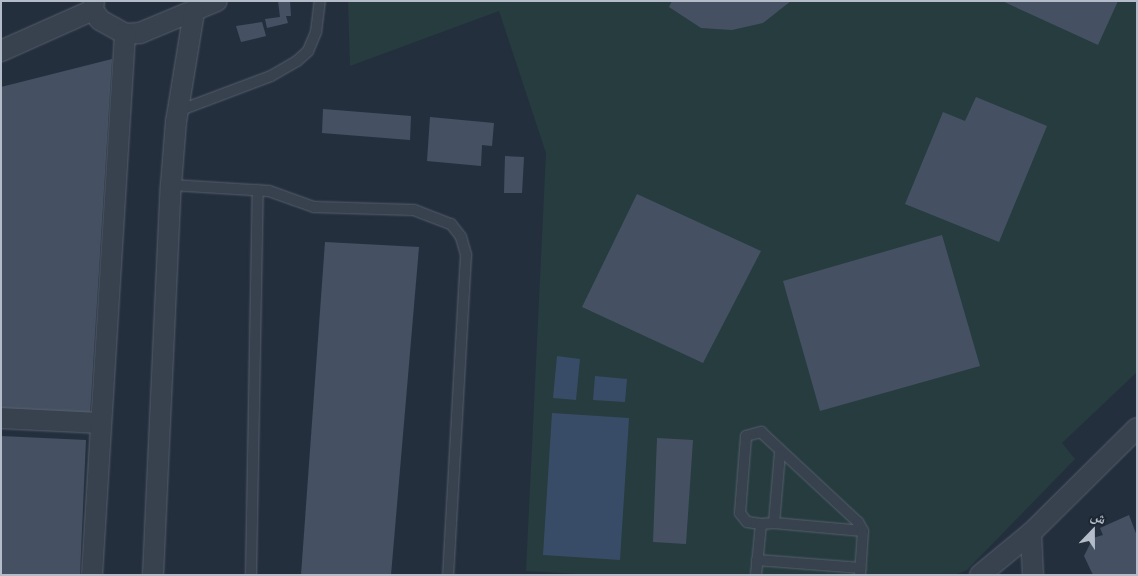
<!DOCTYPE html>
<html>
<head>
<meta charset="utf-8">
<style>
  body { margin:0 }
  #map { position:relative; width:1138px; height:576px; overflow:hidden; background:#242f3e; font-family:"PT Sans","Noto Naskh Arabic",sans-serif }
  div>[style] { position:absolute }
  [style*='--x'] { left:calc(var(--x)*1px); top:calc(var(--y)*1px); width:calc(var(--w)*1px); rotate:calc(var(--a)*1deg) }
  .green>* { inset:0; background:#263c3f }
  .water>* { inset:0; background:#394c67 }
  .building>* { inset:0; background:#455162 }
  .roads { filter:drop-shadow(0 0 1px #565f6c) drop-shadow(0 0 1px #565f6c) }
  .service>* { height:10px; margin:-5px; padding:0 5px; transform-origin:5px; border-radius:5px; background:#38414e }
  .minor>* { height:20px; margin:-10px; padding:0 10px; transform-origin:10px; border-radius:10px; background:#38414e }
  span { translate:-50% -50%; white-space:nowrap; text-align:center; line-height:1.15; -webkit-text-stroke:5px #1d2633; paint-order:stroke }
  .frame { position:absolute; inset:0; border:2px solid #b4bcc9; pointer-events:none }
  .north { position:absolute; left:1068px; top:506px; width:50px; height:50px; -webkit-text-stroke:4px #1d2633; paint-order:stroke; rotate:22deg; font-size:14px; font-weight:700; line-height:20px; text-align:center; color:#b4bcc9 }
  .north::after { content:''; display:block; margin:auto; width:18px; height:22px; background:#b4bcc9; clip-path:polygon(50% 0,100% 100%,50% 72%,0 100%) }
</style>
</head>
<body>
<div id="map">
  <div class="green">
    <i style="clip-path:polygon(348px 1px,1137px 1px,1137px 372px,1062px 443px,1075px 459px,967px 570px,955px 575px,593px 575px,526px 571px,546px 153px,499px 11px,350px 66px)"></i>
  </div>
  <div class="water">
    <i style="clip-path:polygon(557px 356px,580px 359px,576px 400px,553px 398px)"></i>
    <i style="clip-path:polygon(595px 376px,627px 379px,625px 402px,593px 400px)"></i>
    <i style="clip-path:polygon(552px 413px,629px 418px,620px 560px,543px 555px)"></i>
  </div>
  <div class="building">
    <i style="clip-path:polygon(278px 1px,290px 1px,291px 16px,286px 16px,288px 23px,267px 28px,265px 19px,280px 17px)"></i>
    <i style="clip-path:polygon(672px 1px,791px 1px,763px 23px,732px 30px,701px 28px,669px 7px)"></i>
    <i style="clip-path:polygon(1002px 1px,1118px 1px,1098px 45px)"></i>
    <i style="clip-path:polygon(262px 22px,266px 36px,241px 42px,236px 26px)"></i>
    <i style="clip-path:polygon(112px 59px,90px 414px,1px 408px,1px 87px)"></i>
    <i style="clip-path:polygon(976px 97px,1047px 126px,999px 242px,905px 204px,943px 112px,965px 121px)"></i>
    <i style="clip-path:polygon(323px 109px,411px 116px,410px 140px,322px 133px)"></i>
    <i style="clip-path:polygon(430px 117px,494px 123px,492px 146px,482px 145px,481px 166px,427px 161px)"></i>
    <i style="clip-path:polygon(505px 156px,524px 157px,522px 193px,504px 193px)"></i>
    <i style="clip-path:polygon(637px 194px,761px 251px,703px 363px,582px 307px)"></i>
    <i style="clip-path:polygon(942px 235px,980px 366px,820px 411px,783px 281px)"></i>
    <i style="clip-path:polygon(325px 242px,419px 247px,391px 575px,301px 575px)"></i>
    <i style="clip-path:polygon(1px 436px,86px 440px,80px 575px,1px 575px)"></i>
    <i style="clip-path:polygon(657px 438px,693px 440px,686px 544px,653px 542px)"></i>
    <i style="clip-path:polygon(1129px 515px,1137px 536px,1137px 575px,1093px 575px,1084px 556px,1093px 538px,1103px 535px,1100px 528px)"></i>
  </div>
  <div class="roads">
    <div class="service">
      <i style="--x:178;--y:111;--w:99;--a:-20.6"></i>
      <i style="--x:271;--y:76;--w:30;--a:-30"></i>
      <i style="--x:297;--y:61;--w:15;--a:-42"></i>
      <i style="--x:308;--y:51;--w:21;--a:-67"></i>
      <i style="--x:316;--y:32;--w:31;--a:-83"></i>
      <i style="--x:171;--y:185;--w:98;--a:3.5"></i>
      <i style="--x:269;--y:191;--w:48;--a:19.6"></i>
      <i style="--x:314;--y:207;--w:100;--a:1.7"></i>
      <i style="--x:414;--y:210;--w:40;--a:21"></i>
      <i style="--x:451;--y:224;--w:16;--a:52"></i>
      <i style="--x:461;--y:237;--w:19;--a:74"></i>
      <i style="--x:466;--y:255;--w:321;--a:93.2"></i>
      <i style="--x:774;--y:523;--w:89;--a:5.1"></i>
      <i style="--x:761;--y:524;--w:14;--a:-172"></i>
      <i style="--x:747;--y:522;--w:11;--a:-128"></i>
      <i style="--x:740;--y:513;--w:77;--a:-85.5"></i>
      <i style="--x:746;--y:436;--w:16;--a:-15"></i>
      <i style="--x:761;--y:432;--w:132;--a:42.9"></i>
      <i style="--x:858;--y:522;--w:10;--a:61"></i>
      <i style="--x:863;--y:531;--w:44;--a:93.9"></i>
      <i style="--x:757;--y:560;--w:104;--a:4.4"></i>
      <i style="--x:251;--y:575;--w:385;--a:-89"></i>
      <i style="--x:756;--y:575;--w:51;--a:-84.4"></i>
      <i style="--x:761;--y:524;--w:13;--a:-4"></i>
      <i style="--x:774;--y:523;--w:70;--a:-85.1"></i>
    </div>
    <div class="minor">
      <i style="--x:94;--y:1;--w:9;--a:96"></i>
      <i style="--x:93;--y:10;--w:12;--a:55"></i>
      <i style="--x:100;--y:20;--w:29;--a:29"></i>
      <i style="--x:125;--y:34;--w:15;--a:-4"></i>
      <i style="--x:140;--y:33;--w:83;--a:-22.6"></i>
      <i style="--x:1;--y:51;--w:101;--a:-24"></i>
      <i style="--x:1;--y:418;--w:99;--a:2.9"></i>
      <i style="--x:1031;--y:533;--w:42;--a:87.3"></i>
      <i style="--x:92;--y:575;--w:542;--a:-86.51"></i>
      <i style="--x:153;--y:575;--w:390;--a:-87.4"></i>
      <i style="--x:171;--y:185;--w:63;--a:-85.5"></i>
      <i style="--x:176;--y:122;--w:111;--a:-80.7"></i>
      <i style="--x:980;--y:575;--w:66;--a:-39.5"></i>
      <i style="--x:1031;--y:533;--w:149;--a:-44.7"></i>
    </div>
  </div>
  <div class="frame"></div>
  <div class="north">ش</div>
</div>
</body>
</html>
